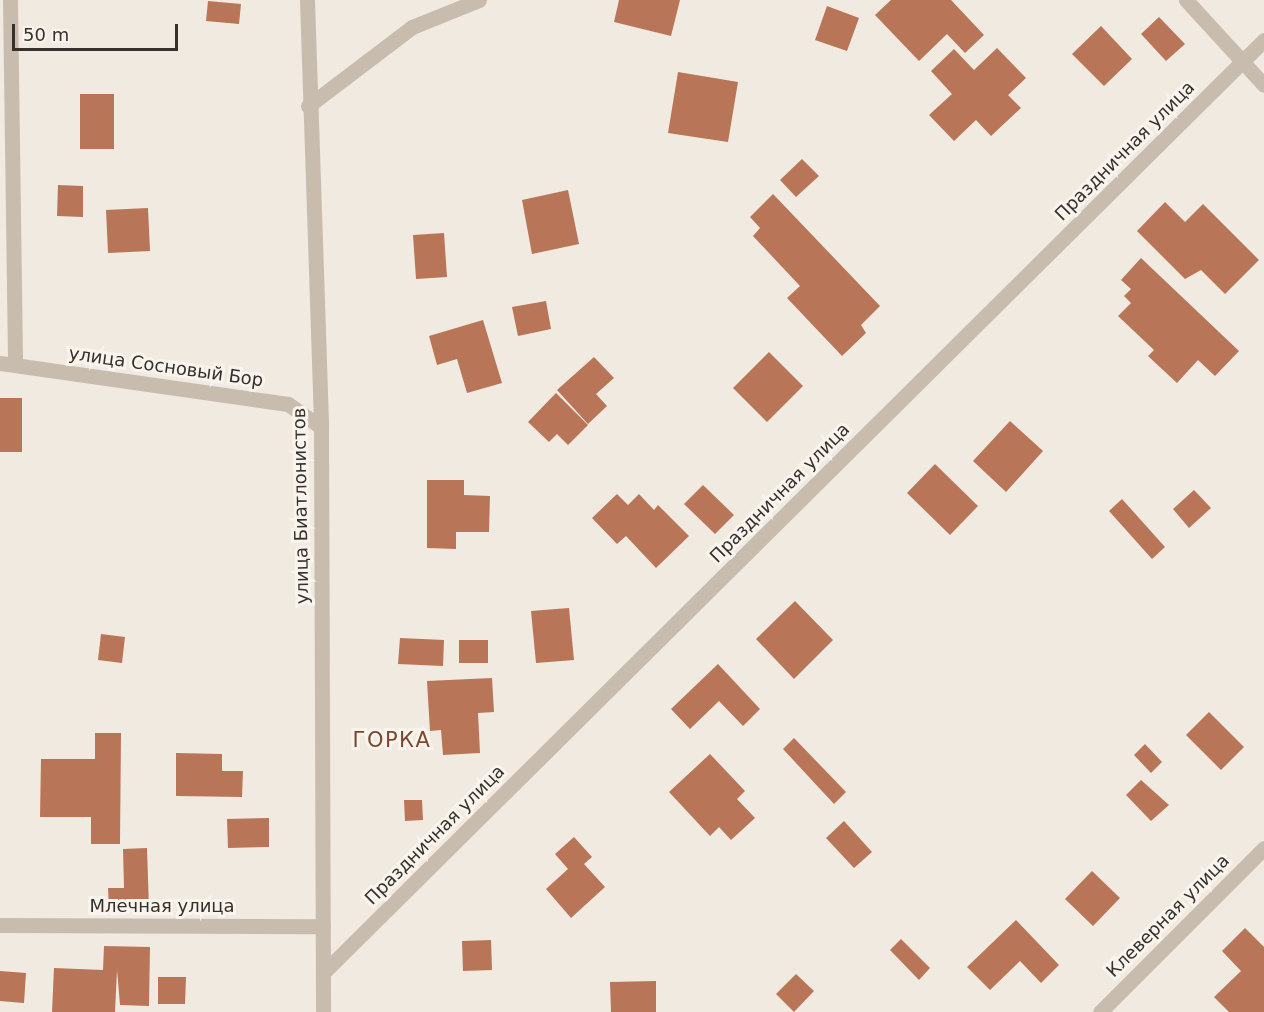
<!DOCTYPE html>
<html>
<head>
<meta charset="utf-8">
<style>
  body { margin:0 }
  #map { position:relative; width:1264px; height:1012px; overflow:hidden; background:#f1eae1; font-family:"DejaVu Sans",sans-serif }
  div>[style] { position:absolute }
  [style*='--x'] { left:calc(var(--x)*1px); top:calc(var(--y)*1px); width:calc(var(--w)*1px); rotate:calc(var(--a)*1deg) }
  .building>* { inset:0; background:#b97557 }
  .minor>* { height:15px; margin:-7.5px; padding:0 7.5px; transform-origin:7.5px; border-radius:7.5px; background:#c8bcae }
  span { translate:-50% -50%; white-space:nowrap; text-align:center; line-height:1.15; -webkit-text-stroke:6px #f9f4ed; paint-order:stroke }
  .street-label { font-size:18px; color:#37302b }
  .quarter-label { font-size:21px; color:#7e462d; letter-spacing:1.5px }
  .scale { position:absolute; left:12px; top:24px; width:166px; height:27px; box-sizing:border-box; border:3px solid #37302b; border-top:0; padding-left:8px; font-size:18px; line-height:21px; white-space:nowrap; color:#37302b; -webkit-text-stroke:4px #f9f4ed; paint-order:stroke }
</style>
</head>
<body>
<div id="map">
  <div class="building">
    <i style="clip-path:polygon(619px 0,680px 0,671px 36px,614px 22px)"></i>
    <i style="clip-path:polygon(891px 0,951px 0,984px 35px,965px 53px,947px 34px,919px 61px,875px 15px)"></i>
    <i style="clip-path:polygon(208px 1px,241px 4px,239px 24px,206px 21px)"></i>
    <i style="clip-path:polygon(827px 6px,859px 18px,847px 51px,815px 40px)"></i>
    <i style="clip-path:polygon(1159px 17px,1185px 44px,1166px 61px,1141px 34px)"></i>
    <i style="clip-path:polygon(1101px 26px,1132px 59px,1104px 86px,1072px 54px)"></i>
    <i style="clip-path:polygon(997px 48px,1026px 78px,1008px 95px,1021px 108px,991px 136px,976px 120px,954px 141px,929px 115px,952px 94px,931px 71px,954px 49px,974px 70px)"></i>
    <i style="clip-path:polygon(678px 72px,738px 82px,728px 142px,668px 133px)"></i>
    <i style="clip-path:polygon(80px 94px,114px 94px,114px 149px,80px 149px)"></i>
    <i style="clip-path:polygon(802px 159px,819px 176px,796px 197px,780px 180px)"></i>
    <i style="clip-path:polygon(58px 185px,83px 186px,83px 217px,57px 216px)"></i>
    <i style="clip-path:polygon(568px 190px,579px 244px,532px 254px,522px 200px)"></i>
    <i style="clip-path:polygon(773px 194px,880px 306px,861px 325px,866px 333px,842px 356px,787px 298px,800px 286px,753px 236px,760px 228px,750px 217px)"></i>
    <i style="clip-path:polygon(1165px 202px,1185px 222px,1203px 204px,1259px 260px,1225px 294px,1201px 270px,1185px 279px,1137px 231px)"></i>
    <i style="clip-path:polygon(148px 208px,150px 251px,108px 253px,106px 210px)"></i>
    <i style="clip-path:polygon(444px 233px,447px 277px,416px 279px,413px 235px)"></i>
    <i style="clip-path:polygon(1141px 258px,1239px 351px,1215px 376px,1198px 360px,1177px 383px,1148px 356px,1154px 350px,1118px 316px,1131px 303px,1124px 296px,1131px 289px,1121px 280px)"></i>
    <i style="clip-path:polygon(546px 301px,551px 329px,518px 336px,512px 307px)"></i>
    <i style="clip-path:polygon(483px 320px,502px 383px,467px 393px,457px 359px,437px 365px,429px 336px)"></i>
    <i style="clip-path:polygon(769px 352px,803px 386px,767px 422px,733px 388px)"></i>
    <i style="clip-path:polygon(594px 357px,614px 378px,596px 394px,607px 406px,588px 424px,557px 390px)"></i>
    <i style="clip-path:polygon(556px 393px,588px 425px,568px 445px,557px 434px,549px 442px,528px 422px)"></i>
    <i style="clip-path:polygon(0 398px,22px 398px,22px 452px,0 452px)"></i>
    <i style="clip-path:polygon(1010px 421px,1043px 451px,1006px 492px,973px 461px)"></i>
    <i style="clip-path:polygon(935px 464px,978px 506px,950px 535px,907px 493px)"></i>
    <i style="clip-path:polygon(427px 480px,464px 480px,464px 495px,490px 496px,489px 532px,456px 532px,456px 549px,427px 548px)"></i>
    <i style="clip-path:polygon(703px 485px,734px 515px,715px 534px,684px 504px)"></i>
    <i style="clip-path:polygon(1194px 490px,1211px 508px,1189px 528px,1173px 509px)"></i>
    <i style="clip-path:polygon(617px 494px,628px 505px,639px 494px,654px 510px,658px 505px,689px 536px,656px 568px,626px 536px,617px 544px,592px 518px)"></i>
    <i style="clip-path:polygon(1122px 499px,1165px 547px,1152px 559px,1109px 511px)"></i>
    <i style="clip-path:polygon(795px 601px,833px 640px,794px 679px,756px 639px)"></i>
    <i style="clip-path:polygon(569px 608px,574px 660px,536px 663px,531px 611px)"></i>
    <i style="clip-path:polygon(101px 634px,125px 637px,122px 663px,98px 660px)"></i>
    <i style="clip-path:polygon(400px 638px,444px 640px,443px 666px,398px 664px)"></i>
    <i style="clip-path:polygon(459px 640px,488px 640px,488px 663px,459px 663px)"></i>
    <i style="clip-path:polygon(718px 664px,760px 709px,743px 726px,719px 701px,690px 729px,671px 709px)"></i>
    <i style="clip-path:polygon(492px 678px,494px 712px,478px 713px,480px 753px,443px 755px,441px 730px,430px 731px,427px 681px)"></i>
    <i style="clip-path:polygon(1209px 712px,1244px 747px,1221px 770px,1186px 735px)"></i>
    <i style="clip-path:polygon(95px 733px,121px 733px,120px 844px,91px 844px,91px 817px,40px 817px,41px 759px,95px 759px)"></i>
    <i style="clip-path:polygon(794px 738px,846px 792px,834px 804px,783px 749px)"></i>
    <i style="clip-path:polygon(1145px 744px,1162px 762px,1151px 773px,1134px 755px)"></i>
    <i style="clip-path:polygon(176px 753px,222px 754px,222px 771px,243px 771px,242px 797px,176px 796px)"></i>
    <i style="clip-path:polygon(710px 754px,745px 791px,737px 799px,755px 818px,731px 840px,719px 827px,710px 836px,669px 792px)"></i>
    <i style="clip-path:polygon(1141px 780px,1169px 805px,1151px 821px,1126px 795px)"></i>
    <i style="clip-path:polygon(404px 800px,422px 800px,423px 820px,405px 821px)"></i>
    <i style="clip-path:polygon(269px 818px,269px 847px,228px 848px,227px 819px)"></i>
    <i style="clip-path:polygon(844px 821px,872px 852px,854px 868px,826px 838px)"></i>
    <i style="clip-path:polygon(574px 837px,592px 857px,584px 864px,605px 887px,571px 918px,546px 889px,568px 869px,555px 854px)"></i>
    <i style="clip-path:polygon(147px 848px,149px 908px,109px 909px,108px 888px,124px 888px,123px 849px)"></i>
    <i style="clip-path:polygon(1092px 871px,1120px 898px,1093px 926px,1065px 899px)"></i>
    <i style="clip-path:polygon(1016px 920px,1059px 965px,1041px 983px,1020px 961px,990px 990px,967px 967px)"></i>
    <i style="clip-path:polygon(1245px 928px,1264px 947px,1264px 1012px,1229px 1012px,1214px 997px,1241px 971px,1222px 951px)"></i>
    <i style="clip-path:polygon(901px 939px,930px 968px,919px 980px,890px 950px)"></i>
    <i style="clip-path:polygon(491px 940px,492px 970px,463px 971px,462px 941px)"></i>
    <i style="clip-path:polygon(104px 946px,150px 947px,149px 1006px,120px 1005px,117px 970px,115px 1012px,52px 1012px,54px 968px,103px 970px)"></i>
    <i style="clip-path:polygon(0 971px,26px 973px,24px 1003px,0 1001px)"></i>
    <i style="clip-path:polygon(796px 974px,814px 991px,794px 1012px,776px 994px)"></i>
    <i style="clip-path:polygon(158px 977px,186px 977px,185px 1004px,158px 1004px)"></i>
    <i style="clip-path:polygon(656px 981px,656px 1012px,611px 1012px,610px 982px)"></i>
  </div>
  <div class="minor">
    <i style="--x:10;--y:0;--w:365;--a:89.2"></i>
    <i style="--x:307;--y:0;--w:427;--a:88.1"></i>
    <i style="--x:321;--y:427;--w:585;--a:89.8"></i>
    <i style="--x:1186;--y:0;--w:115;--a:47.5"></i>
    <i style="--x:308;--y:106;--w:131;--a:-37.2"></i>
    <i style="--x:412;--y:27;--w:72;--a:-21.9"></i>
    <i style="--x:0;--y:363;--w:291;--a:8.1"></i>
    <i style="--x:288;--y:404;--w:40;--a:34.9"></i>
    <i style="--x:0;--y:925;--w:323;--a:0.2"></i>
    <i style="--x:323;--y:973;--w:1325;--a:-44.76"></i>
    <i style="--x:1100;--y:1012;--w:232;--a:-45"></i>
  </div>
  <div class="street-label">
    <span style="left:1125px;top:151px;rotate:-45deg">Праздничная улица</span>
    <span style="left:166px;top:367px;rotate:8deg">улица Сосновый Бор</span>
    <span style="left:780px;top:493px;rotate:-45deg">Праздничная улица</span>
    <span style="left:301px;top:506px;rotate:-91deg">улица Биатлонистов</span>
    <span style="left:435px;top:835px;rotate:-45deg">Праздничная улица</span>
    <span style="left:162px;top:906px">Млечная улица</span>
    <span style="left:1168px;top:916px;rotate:-45deg">Клеверная улица</span>
  </div>
  <div class="quarter-label">
    <span style="left:392px;top:740px">ГОРКА</span>
  </div>
  <div class="scale">50 m</div>
</div>
</body>
</html>
